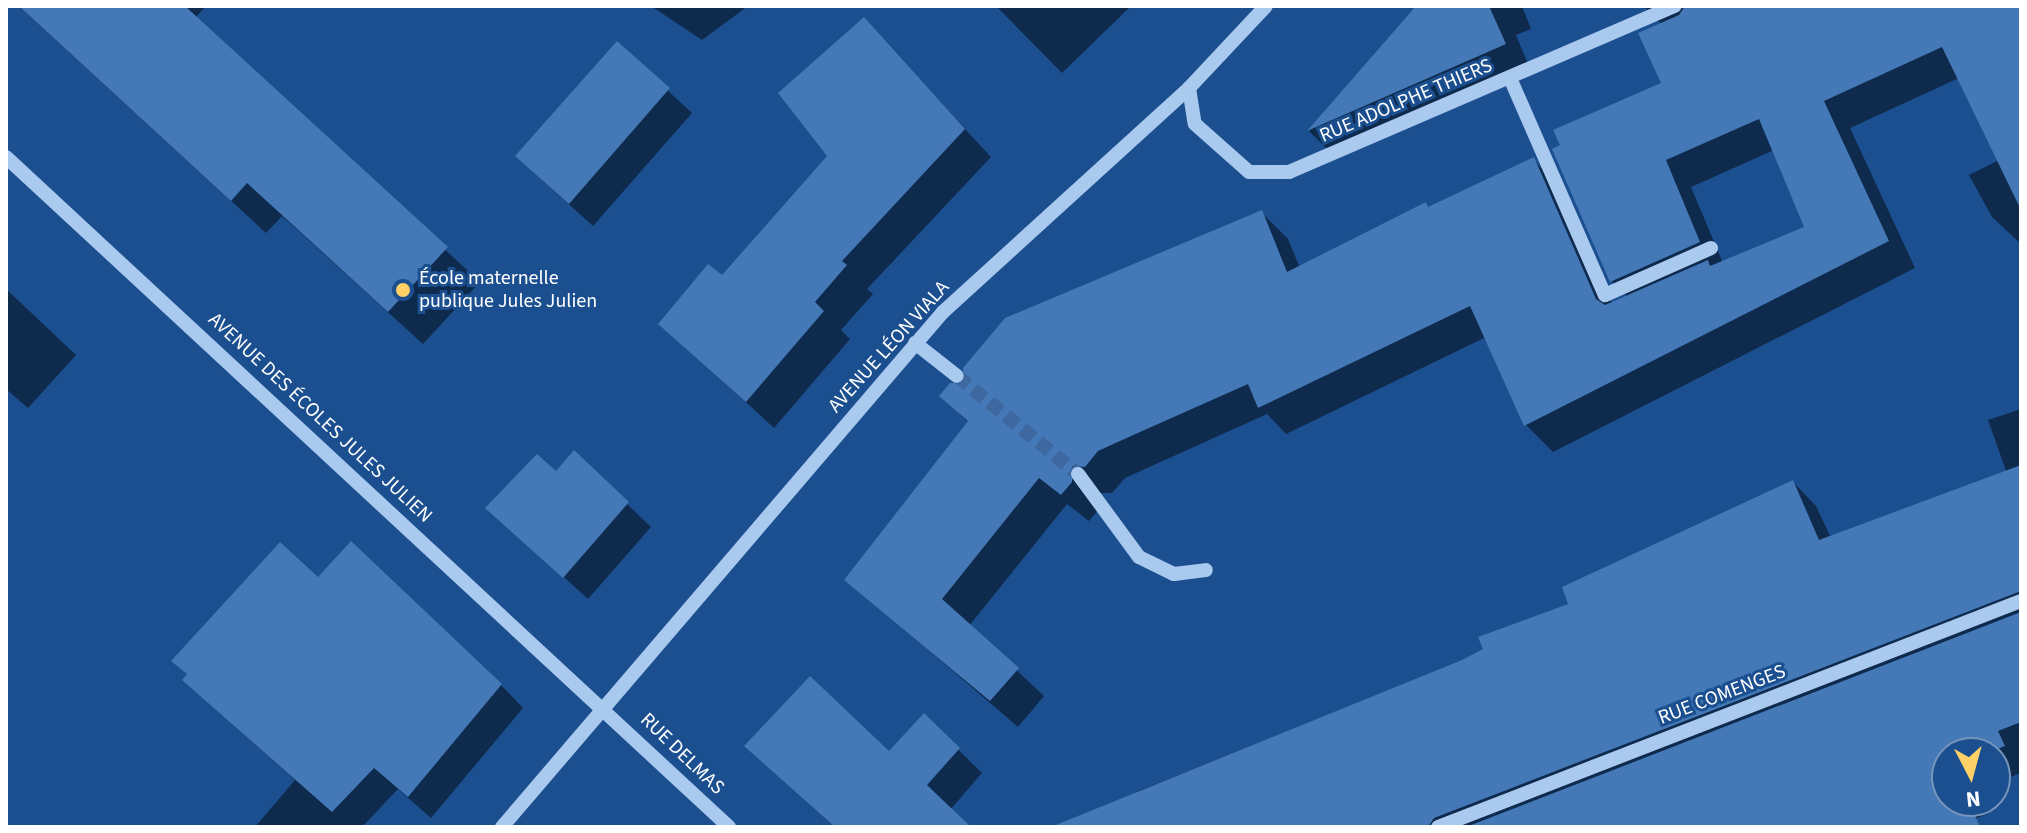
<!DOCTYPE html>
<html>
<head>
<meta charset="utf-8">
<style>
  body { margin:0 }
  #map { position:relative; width:2027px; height:833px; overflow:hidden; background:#1b4f8f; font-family:"Source Sans 3",sans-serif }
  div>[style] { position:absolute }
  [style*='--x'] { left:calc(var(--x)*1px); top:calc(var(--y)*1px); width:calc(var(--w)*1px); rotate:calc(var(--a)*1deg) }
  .shadow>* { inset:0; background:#0007 }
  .building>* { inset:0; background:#4478b7 }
  .minor-tunnel>* { height:14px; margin-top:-7px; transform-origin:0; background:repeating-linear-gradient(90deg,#3d69a0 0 14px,transparent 0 21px) }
  .minor>* { height:14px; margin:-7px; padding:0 7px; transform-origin:7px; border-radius:7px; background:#a9c9ee }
  .dots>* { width:22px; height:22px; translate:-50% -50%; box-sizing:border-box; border:4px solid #1b4f8f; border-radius:50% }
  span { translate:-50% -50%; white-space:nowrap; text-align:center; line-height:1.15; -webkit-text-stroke:6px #1b4f8f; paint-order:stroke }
  .street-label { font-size:20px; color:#fff }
  .poi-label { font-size:20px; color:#fff }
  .left { translate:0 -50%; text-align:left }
  .frame { position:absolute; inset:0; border:8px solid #fff; pointer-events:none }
  .north { position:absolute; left:1931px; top:737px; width:80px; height:80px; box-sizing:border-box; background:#1b4f8f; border:2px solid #7695bc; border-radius:50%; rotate:174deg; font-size:22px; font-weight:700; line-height:32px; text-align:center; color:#fff }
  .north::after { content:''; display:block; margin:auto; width:28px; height:36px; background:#ffd166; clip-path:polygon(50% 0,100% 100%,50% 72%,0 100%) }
</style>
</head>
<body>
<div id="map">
  <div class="shadow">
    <i style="clip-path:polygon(19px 6px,206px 6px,195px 18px,480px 282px,423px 344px,282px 216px,266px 233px)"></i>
    <i style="clip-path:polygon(651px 6px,748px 6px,702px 40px)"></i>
    <i style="clip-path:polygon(996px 6px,1131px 6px,1062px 73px)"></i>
    <i style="clip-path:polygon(1418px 6px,1522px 6px,1531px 29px,1516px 35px,1531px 71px,1335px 157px,1309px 131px)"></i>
    <i style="clip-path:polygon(evenodd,1644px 6px,2021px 6px,2021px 244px,1992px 217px,1969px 175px,1999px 160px,1959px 78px,1850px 128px,1915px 268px,1553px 452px,1526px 425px,1486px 337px,1286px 434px,1267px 414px,1125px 478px,1112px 493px,1098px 493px,1098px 510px,1089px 521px,1067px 504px,969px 626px,1044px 696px,1018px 727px,847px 580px,969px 423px,942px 396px,1261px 212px,1288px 239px,1300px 268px,1533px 160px,1560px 187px,1612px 304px,1628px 297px,1612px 281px,1664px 84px,1662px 25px,1644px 6px,1774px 150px,1806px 228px,1723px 263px,1691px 187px,1774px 150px)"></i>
    <i style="clip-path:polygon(864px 20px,991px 157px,867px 289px,873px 294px,841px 330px,850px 339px,774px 428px,661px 324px,722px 278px,829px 156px)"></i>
    <i style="clip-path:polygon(617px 44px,692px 113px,593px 226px,541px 179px)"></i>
    <i style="clip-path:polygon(6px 289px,76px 355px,28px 408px,6px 389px)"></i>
    <i style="clip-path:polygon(2021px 409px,2021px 513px,1988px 420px)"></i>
    <i style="clip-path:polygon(556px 473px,627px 504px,651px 527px,588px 599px,488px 508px)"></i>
    <i style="clip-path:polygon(1793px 482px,1816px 506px,1831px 538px,2021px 561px,2021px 773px,1995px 783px,1995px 753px,1947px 753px,1947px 801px,1982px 801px,1987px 814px,1954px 827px,1104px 827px,1136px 792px,1463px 662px)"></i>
    <i style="clip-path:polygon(318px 580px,501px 685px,523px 708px,431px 818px,398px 789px,362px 827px,255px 827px,295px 780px,184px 680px)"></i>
    <i style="clip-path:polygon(924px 716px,982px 773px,950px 810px,968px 827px,835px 827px,747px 746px,889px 754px)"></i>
  </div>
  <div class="building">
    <i style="clip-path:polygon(19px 6px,185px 6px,448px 247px,388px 312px,247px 183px,231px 201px)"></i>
    <i style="clip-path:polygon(1416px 6px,1489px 6px,1506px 44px,1307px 131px)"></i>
    <i style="clip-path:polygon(1685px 6px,2021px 6px,2021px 210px,1942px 47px,1824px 101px,1889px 241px,1524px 426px,1470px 306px,1258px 408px,1248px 384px,1131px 436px,1098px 451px,1085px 467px,1072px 466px,1072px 482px,1061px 495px,1039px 478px,942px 599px,1019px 668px,990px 701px,844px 580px,968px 421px,939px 396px,950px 383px,964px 383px,963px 368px,1005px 318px,1262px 210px,1287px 272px,1426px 202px,1428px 207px,1534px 157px,1596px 299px,1605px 305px,1708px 260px,1710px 266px,1804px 227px,1759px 119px,1666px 160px,1700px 242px,1610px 282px,1552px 149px,1560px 145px,1553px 130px,1661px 83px,1638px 33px,1679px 15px)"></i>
    <i style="clip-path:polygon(864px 17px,965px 129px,842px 261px,847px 265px,815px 302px,824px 311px,746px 402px,658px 324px,708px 264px,722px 275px,827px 156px,778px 93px)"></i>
    <i style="clip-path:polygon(617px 41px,670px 88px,569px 204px,515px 156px)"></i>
    <i style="clip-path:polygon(574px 450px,629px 502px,563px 578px,485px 508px,537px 454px,556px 471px)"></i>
    <i style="clip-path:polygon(2021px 465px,2021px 591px,1434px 818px,1428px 827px,1051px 827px,1462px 660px,1483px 649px,1478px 637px,1568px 604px,1562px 587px,1793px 480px,1819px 540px)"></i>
    <i style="clip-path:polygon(351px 541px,502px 684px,408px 797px,374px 768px,332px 812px,182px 680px,187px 674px,171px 661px,280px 542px,318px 577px)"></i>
    <i style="clip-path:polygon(2021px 612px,2021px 722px,1998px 731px,2005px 746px,1987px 753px,1947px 753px,1947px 801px,1969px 801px,1980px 827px,1466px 827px)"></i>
    <i style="clip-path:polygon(810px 676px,889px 751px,924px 713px,960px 748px,927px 785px,971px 827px,835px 827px,744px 746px)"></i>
  </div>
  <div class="minor-tunnel">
    <i style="--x:957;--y:376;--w:156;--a:39"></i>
  </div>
  <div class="minor">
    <i style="--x:1510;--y:78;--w:237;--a:66.4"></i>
    <i style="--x:1605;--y:295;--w:116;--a:-23.9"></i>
    <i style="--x:1189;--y:88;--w:36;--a:81"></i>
    <i style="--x:1195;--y:124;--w:72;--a:41.6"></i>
    <i style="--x:1249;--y:172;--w:40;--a:0"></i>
    <i style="--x:1289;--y:172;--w:420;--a:-23.3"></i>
    <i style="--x:6;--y:157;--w:986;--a:42.82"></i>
    <i style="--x:915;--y:343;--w:53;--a:38.2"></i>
    <i style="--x:1078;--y:474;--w:103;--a:53.7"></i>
    <i style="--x:1139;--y:557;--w:39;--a:26"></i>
    <i style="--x:1174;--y:574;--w:32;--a:-7"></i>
    <i style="--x:502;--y:827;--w:678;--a:-49.43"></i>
    <i style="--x:943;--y:312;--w:333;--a:-42.3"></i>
    <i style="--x:1189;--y:88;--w:112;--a:-46.8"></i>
    <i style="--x:1438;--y:827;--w:625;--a:-21.19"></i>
  </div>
  <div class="dots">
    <i style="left:403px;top:290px;background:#ffd166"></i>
  </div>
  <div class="street-label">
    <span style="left:1406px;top:101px;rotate:-23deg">RUE ADOLPHE THIERS</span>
    <span style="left:889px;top:347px;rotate:-48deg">AVENUE LÉON VIALA</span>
    <span style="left:320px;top:418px;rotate:43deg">AVENUE DES ÉCOLES JULES JULIEN</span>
    <span style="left:1722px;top:695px;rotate:-21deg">RUE COMENGES</span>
    <span style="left:682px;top:754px;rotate:44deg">RUE DELMAS</span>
  </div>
  <div class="poi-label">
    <span class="left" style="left:419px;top:290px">École maternelle<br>publique Jules Julien</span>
  </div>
  <div class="frame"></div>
  <div class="north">N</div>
</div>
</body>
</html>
